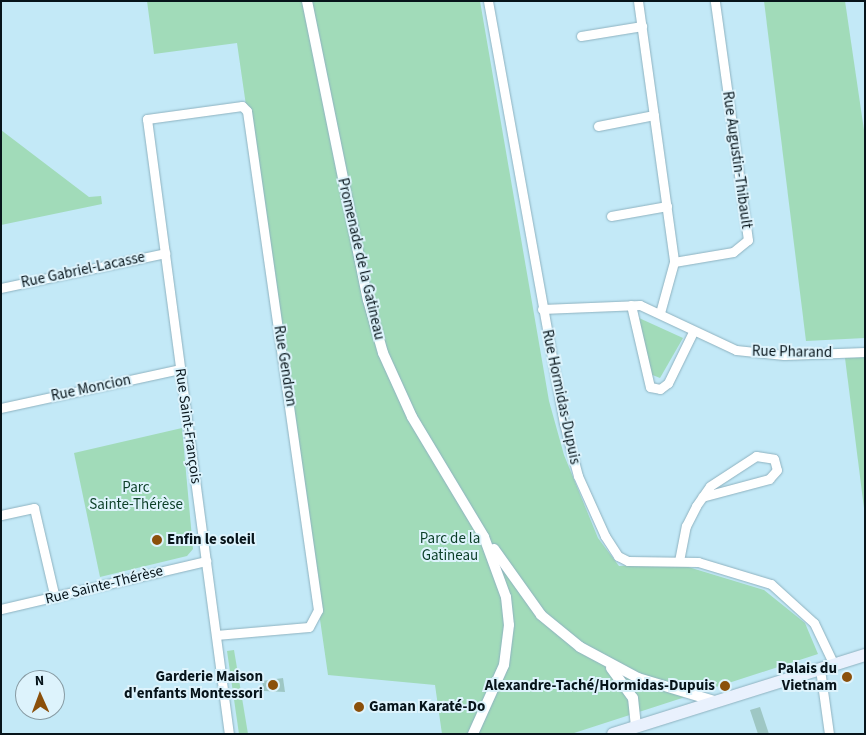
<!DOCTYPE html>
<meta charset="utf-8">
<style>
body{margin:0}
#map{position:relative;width:866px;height:735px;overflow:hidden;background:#c3e9f7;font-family:"Source Sans 3",sans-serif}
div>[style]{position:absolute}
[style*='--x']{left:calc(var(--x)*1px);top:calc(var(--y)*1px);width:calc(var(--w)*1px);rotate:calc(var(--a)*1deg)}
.green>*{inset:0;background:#a1dbb9}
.building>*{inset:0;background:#9ec7c4}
.roads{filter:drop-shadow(0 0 1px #8eb2c0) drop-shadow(0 0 1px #8eb2c0)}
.minor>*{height:9px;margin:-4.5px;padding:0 4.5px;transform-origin:4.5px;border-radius:4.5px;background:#fff}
.tertiary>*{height:10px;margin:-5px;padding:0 5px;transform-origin:5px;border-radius:5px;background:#fff}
.secondary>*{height:12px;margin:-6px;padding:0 6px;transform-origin:6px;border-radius:6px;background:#e9f1fd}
.dots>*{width:14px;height:14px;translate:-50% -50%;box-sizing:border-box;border:2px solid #ddf3fc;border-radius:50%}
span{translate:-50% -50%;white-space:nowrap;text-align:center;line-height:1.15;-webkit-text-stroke:4px #ddf3fc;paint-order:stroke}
.street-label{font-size:15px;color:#07141a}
.park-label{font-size:15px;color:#0c3f28}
.poi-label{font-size:15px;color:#07141a;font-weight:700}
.left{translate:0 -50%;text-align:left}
.right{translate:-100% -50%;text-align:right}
.frame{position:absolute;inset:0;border:2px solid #07141a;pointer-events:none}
.north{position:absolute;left:15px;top:670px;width:50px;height:50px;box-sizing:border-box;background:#ddf3fc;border:1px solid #879aa2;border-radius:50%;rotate:358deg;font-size:14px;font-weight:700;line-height:20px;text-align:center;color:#07141a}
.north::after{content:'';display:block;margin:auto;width:18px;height:22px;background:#8b500b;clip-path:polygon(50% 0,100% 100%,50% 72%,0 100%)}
</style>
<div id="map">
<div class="green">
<i style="clip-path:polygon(147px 1px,480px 1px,549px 401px,564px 455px,598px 538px,619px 566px,675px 563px,764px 590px,805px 623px,818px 654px,571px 734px,442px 734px,435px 685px,328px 675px,237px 43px,154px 54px)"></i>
<i style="clip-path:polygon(764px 1px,845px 1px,865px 137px,865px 338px,806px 341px)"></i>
<i style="clip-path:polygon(1px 130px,89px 197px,101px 196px,102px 204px,1px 225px)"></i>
<i style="clip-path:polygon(639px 318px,683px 338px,660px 378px,650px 374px)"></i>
<i style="clip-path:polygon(865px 357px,865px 516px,845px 358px)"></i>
<i style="clip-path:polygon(182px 428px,193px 549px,187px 556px,100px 577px,74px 453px)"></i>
<i style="clip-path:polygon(234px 650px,248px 734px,239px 734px,227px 651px)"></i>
</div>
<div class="building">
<i style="clip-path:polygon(283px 678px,285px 692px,264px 691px,262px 681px)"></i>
<i style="clip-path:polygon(760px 707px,769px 734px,758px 734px,750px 710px)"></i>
</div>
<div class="roads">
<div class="minor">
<i style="--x:488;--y:1;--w:429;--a:79.8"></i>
<i style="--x:564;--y:423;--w:55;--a:75.2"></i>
<i style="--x:578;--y:476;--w:66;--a:65.8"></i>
<i style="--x:605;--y:536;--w:24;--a:57"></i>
<i style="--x:618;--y:556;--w:11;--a:27"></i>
<i style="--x:628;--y:561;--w:70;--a:0.8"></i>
<i style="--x:698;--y:562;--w:76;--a:16.8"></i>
<i style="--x:771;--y:584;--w:58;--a:42.2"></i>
<i style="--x:814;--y:623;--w:47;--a:64.5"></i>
<i style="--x:638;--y:1;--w:263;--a:82.1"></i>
<i style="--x:674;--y:262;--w:53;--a:105.4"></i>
<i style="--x:581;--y:36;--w:62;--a:-9.3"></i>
<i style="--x:598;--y:126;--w:57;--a:-11.1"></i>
<i style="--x:611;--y:216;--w:57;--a:-10.1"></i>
<i style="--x:674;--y:262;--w:60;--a:-9.6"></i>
<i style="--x:733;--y:252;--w:19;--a:-39"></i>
<i style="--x:748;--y:240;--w:241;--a:-97.9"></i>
<i style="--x:1;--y:288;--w:168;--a:-12"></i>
<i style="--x:631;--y:305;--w:84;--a:77"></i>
<i style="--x:650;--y:387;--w:10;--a:11"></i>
<i style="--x:660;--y:389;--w:10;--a:-37"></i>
<i style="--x:668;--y:383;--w:57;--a:-63.9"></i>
<i style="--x:542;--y:309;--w:98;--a:-2.3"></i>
<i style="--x:640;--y:305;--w:106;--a:25.1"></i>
<i style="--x:736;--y:350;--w:48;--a:5.9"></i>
<i style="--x:784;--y:355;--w:81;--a:-2.1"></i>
<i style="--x:1;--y:408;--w:183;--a:-12.3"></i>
<i style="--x:1;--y:515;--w:34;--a:-12"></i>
<i style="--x:34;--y:508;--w:92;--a:76.9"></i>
<i style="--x:679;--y:561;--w:36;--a:-79"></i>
<i style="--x:686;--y:526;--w:22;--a:-63"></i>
<i style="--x:696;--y:506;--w:24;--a:-55"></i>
<i style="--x:710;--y:486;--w:55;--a:-33.1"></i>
<i style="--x:756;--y:456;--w:18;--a:9"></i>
<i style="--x:774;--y:459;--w:11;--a:75"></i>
<i style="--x:777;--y:470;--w:12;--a:132"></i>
<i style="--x:769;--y:479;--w:69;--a:165"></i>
<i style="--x:1;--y:609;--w:211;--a:-13.2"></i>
<i style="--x:216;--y:635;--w:93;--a:-4.9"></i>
<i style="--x:309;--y:627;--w:19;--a:-62"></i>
<i style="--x:318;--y:610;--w:504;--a:-98.1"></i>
<i style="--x:247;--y:111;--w:7;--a:-135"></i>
<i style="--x:242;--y:106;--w:96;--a:172.2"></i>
<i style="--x:147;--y:119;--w:620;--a:82.41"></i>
<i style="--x:820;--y:669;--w:66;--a:82.1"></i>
</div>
<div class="tertiary">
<i style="--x:307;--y:1;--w:305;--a:78.5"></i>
<i style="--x:368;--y:300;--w:55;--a:74.2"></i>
<i style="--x:383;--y:353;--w:70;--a:65.6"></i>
<i style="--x:412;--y:417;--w:140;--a:59"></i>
<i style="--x:484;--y:537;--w:64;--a:69.9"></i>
<i style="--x:506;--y:597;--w:28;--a:84"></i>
<i style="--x:509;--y:625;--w:40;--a:97.1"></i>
<i style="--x:504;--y:665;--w:76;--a:114.2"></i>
<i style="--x:494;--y:549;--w:81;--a:54.5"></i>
<i style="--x:541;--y:615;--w:50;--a:39.4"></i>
<i style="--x:580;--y:647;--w:66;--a:28.1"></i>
<i style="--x:638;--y:678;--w:79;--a:16.8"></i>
<i style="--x:611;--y:668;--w:37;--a:54"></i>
<i style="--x:633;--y:698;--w:29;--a:84"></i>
</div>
<div class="secondary">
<i style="--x:613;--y:734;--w:264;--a:-17.4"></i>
</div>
</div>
<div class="dots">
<i style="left:157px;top:540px;background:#8b500b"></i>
<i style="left:847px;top:677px;background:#8b500b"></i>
<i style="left:273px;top:685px;background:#8b500b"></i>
<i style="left:725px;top:686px;background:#8b500b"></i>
<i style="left:359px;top:707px;background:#8b500b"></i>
</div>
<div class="street-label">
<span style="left:737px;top:160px;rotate:82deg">Rue Augustin-Thibault</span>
<span style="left:361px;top:259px;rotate:77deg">Promenade de la Gatineau</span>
<span style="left:83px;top:270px;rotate:-12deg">Rue Gabriel-Lacasse</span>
<span style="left:792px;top:352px;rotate:1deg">Rue Pharand</span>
<span style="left:285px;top:366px;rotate:81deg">Rue Gendron</span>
<span style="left:91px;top:388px;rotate:-12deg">Rue Moncion</span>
<span style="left:561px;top:397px;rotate:78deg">Rue Hormidas-Dupuis</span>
<span style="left:188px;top:426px;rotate:82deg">Rue Saint-François</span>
<span style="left:104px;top:585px;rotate:-14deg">Rue Sainte-Thérèse</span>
</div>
<div class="park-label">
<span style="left:136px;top:496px">Parc<br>Sainte-Thérèse</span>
<span style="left:450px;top:547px">Parc de la<br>Gatineau</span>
</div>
<div class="poi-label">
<span class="left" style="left:167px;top:540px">Enfin le soleil</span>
<span class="right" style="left:837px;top:677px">Palais du<br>Vietnam</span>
<span class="right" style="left:263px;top:685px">Garderie Maison<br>d'enfants Montessori</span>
<span class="right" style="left:715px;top:686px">Alexandre-Taché/Hormidas-Dupuis</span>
<span class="left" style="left:369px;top:707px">Gaman Karaté-Do</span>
</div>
<div class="frame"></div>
<div class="north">N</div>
</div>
